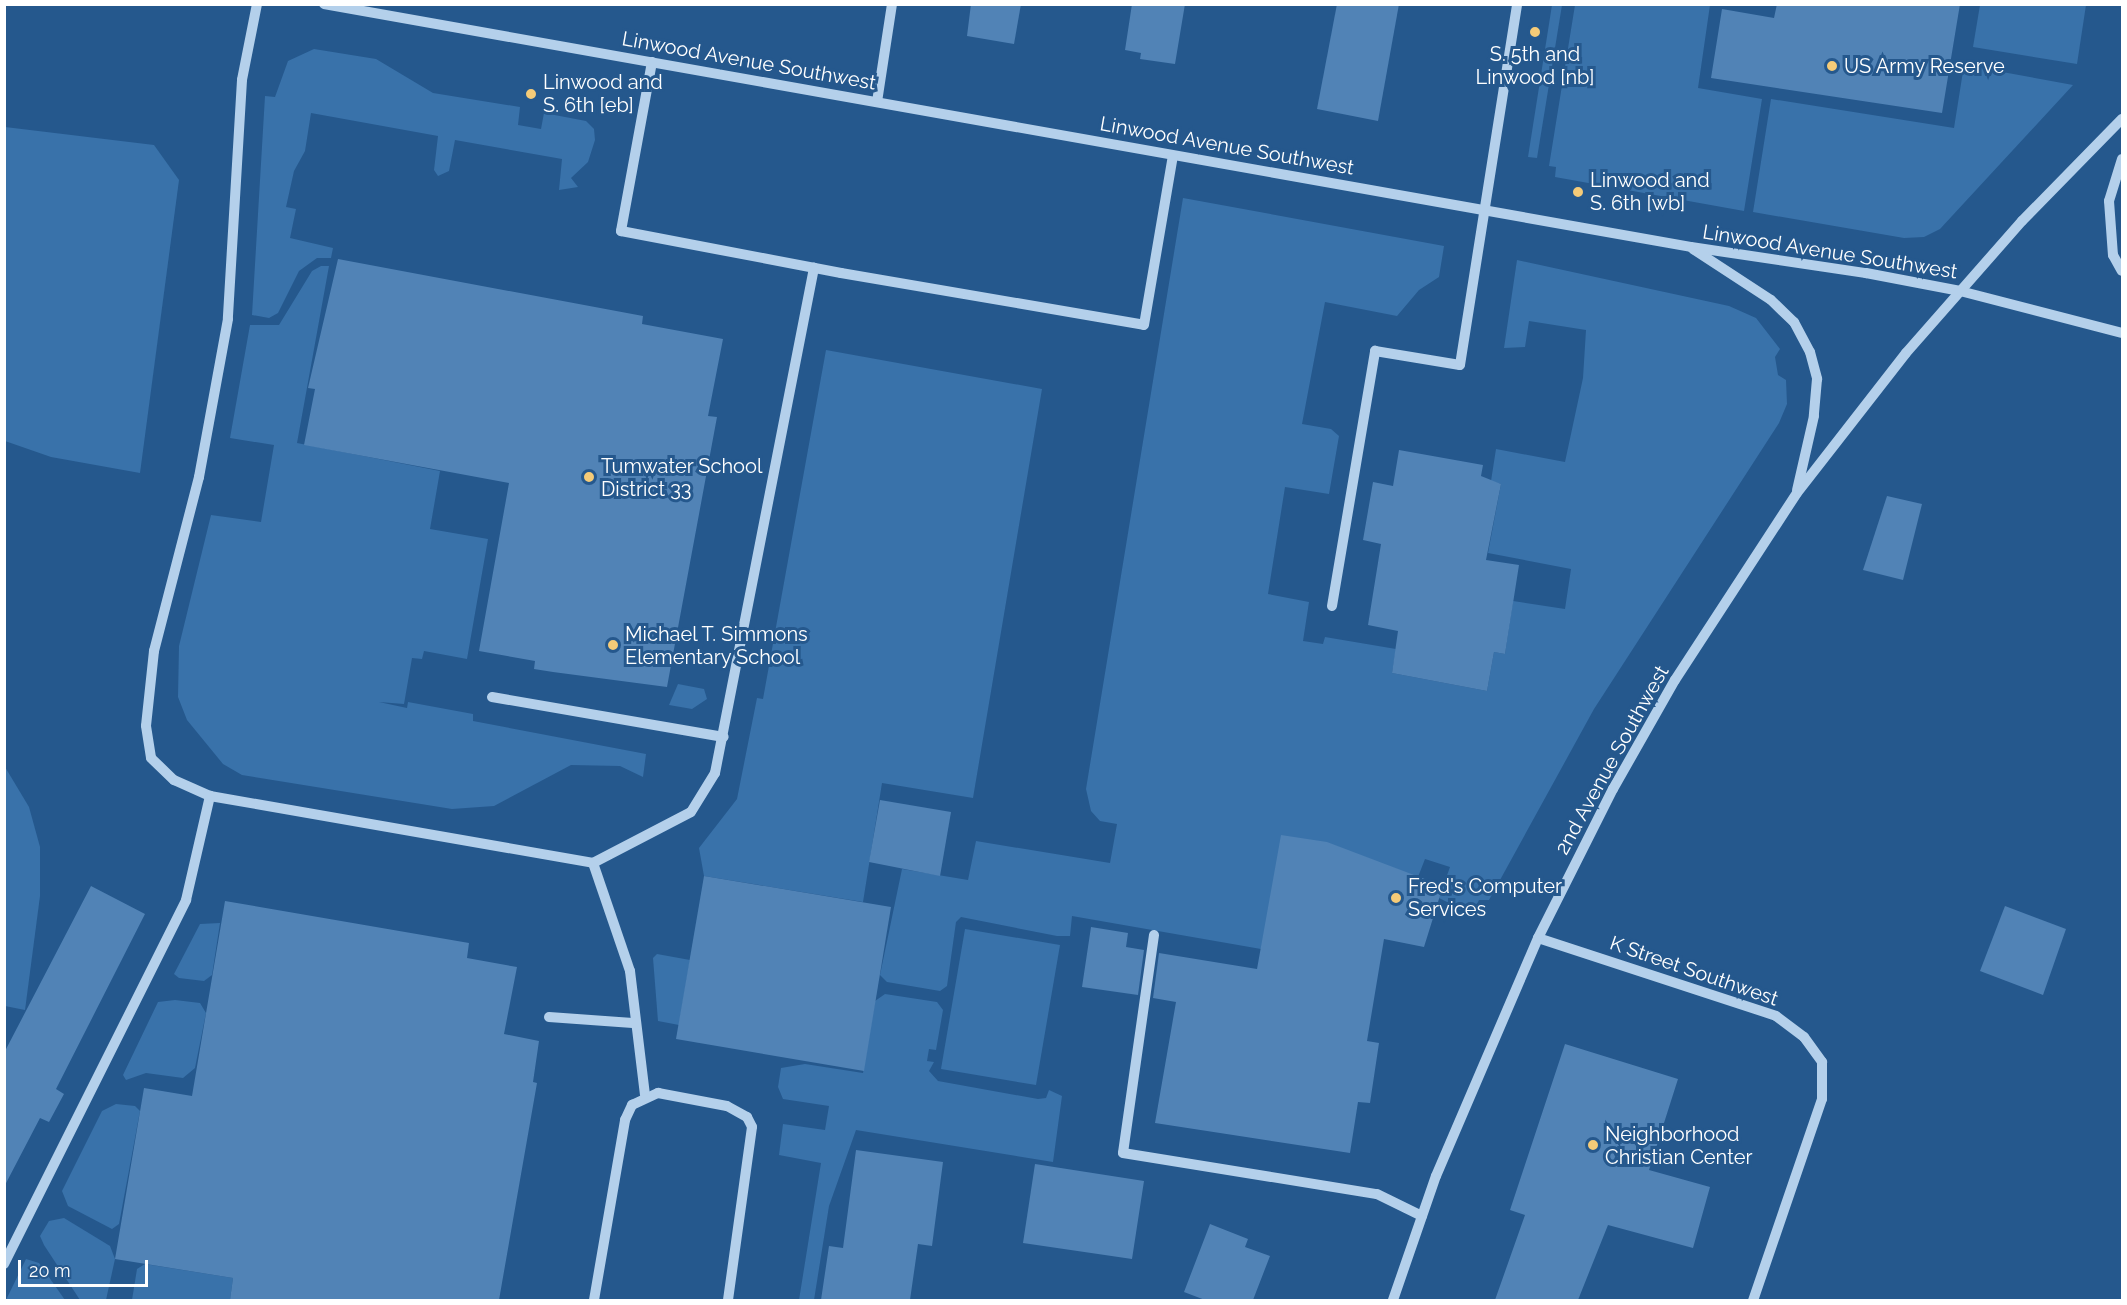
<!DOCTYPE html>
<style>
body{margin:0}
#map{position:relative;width:2127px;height:1305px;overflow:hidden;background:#25588d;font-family:Raleway,sans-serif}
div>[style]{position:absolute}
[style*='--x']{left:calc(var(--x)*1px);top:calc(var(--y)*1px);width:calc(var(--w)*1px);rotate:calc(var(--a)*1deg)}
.green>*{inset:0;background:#3972aa}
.building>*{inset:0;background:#5183b6}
.minor>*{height:10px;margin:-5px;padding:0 5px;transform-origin:5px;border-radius:5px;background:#b4d0eb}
.dots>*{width:16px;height:16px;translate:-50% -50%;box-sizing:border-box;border:3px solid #25588d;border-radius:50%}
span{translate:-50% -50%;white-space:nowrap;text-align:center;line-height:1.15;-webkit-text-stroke:6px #25588d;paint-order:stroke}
.poi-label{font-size:20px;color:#fff}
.left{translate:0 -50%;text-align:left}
.street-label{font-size:20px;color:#fff}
.frame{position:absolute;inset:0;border:6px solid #fff;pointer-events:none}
.scale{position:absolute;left:18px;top:1260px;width:130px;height:27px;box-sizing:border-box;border:3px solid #fff;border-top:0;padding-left:8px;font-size:18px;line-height:21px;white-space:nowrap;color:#fff;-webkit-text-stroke:4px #25588d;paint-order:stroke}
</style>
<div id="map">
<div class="green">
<i style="clip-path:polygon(1552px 5px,1562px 5px,1537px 158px,1528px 157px)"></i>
<i style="clip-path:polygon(1575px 5px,1710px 5px,1698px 88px,1762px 99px,1744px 211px,1555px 177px,1556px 167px,1549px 166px)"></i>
<i style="clip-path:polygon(1980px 5px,2086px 5px,2077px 64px,1973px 47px)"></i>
<i style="clip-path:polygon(314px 49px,376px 59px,433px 93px,520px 107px,518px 125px,541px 129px,544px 113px,586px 121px,594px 129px,595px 140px,588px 162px,571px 178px,578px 187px,559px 190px,562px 159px,455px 140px,449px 171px,438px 176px,434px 170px,438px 136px,311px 113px,305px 151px,294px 171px,286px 207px,296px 209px,290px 238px,333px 248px,331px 258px,317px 258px,299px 271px,278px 313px,269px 318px,252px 315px,265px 96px,275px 97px,288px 61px)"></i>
<i style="clip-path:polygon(1964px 65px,2073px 85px,1940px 229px,1924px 237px,1904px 238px,1753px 212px,1771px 99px,1954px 128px)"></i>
<i style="clip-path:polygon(5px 127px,154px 145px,179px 180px,140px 473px,51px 457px,5px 441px)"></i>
<i style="clip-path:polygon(1183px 198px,1444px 246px,1439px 277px,1419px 290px,1397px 316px,1325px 302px,1302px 424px,1331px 429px,1339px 436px,1329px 494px,1285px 487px,1268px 594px,1309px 602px,1303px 641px,1323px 644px,1325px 637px,1396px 649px,1392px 673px,1487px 691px,1494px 652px,1505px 654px,1513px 601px,1565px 609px,1571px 569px,1488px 553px,1501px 484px,1491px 481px,1496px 449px,1565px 462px,1583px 378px,1586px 330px,1529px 321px,1525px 347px,1504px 348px,1517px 260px,1729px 306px,1756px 318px,1780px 349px,1775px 357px,1778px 375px,1786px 380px,1787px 404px,1779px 423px,1594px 709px,1489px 900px,1479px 900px,1474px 910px,1443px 910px,1447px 902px,1439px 898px,1450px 867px,1425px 859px,1418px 877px,1261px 949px,1072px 916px,1070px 936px,1057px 936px,961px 917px,956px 922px,947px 986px,940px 991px,887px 982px,880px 975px,902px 869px,968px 880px,976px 841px,1110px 863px,1117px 824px,1100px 821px,1091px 811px,1086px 789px)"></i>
<i style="clip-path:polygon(321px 266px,329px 266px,297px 443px,440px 471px,430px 529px,488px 539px,467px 659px,424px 651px,422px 659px,412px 658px,404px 704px,379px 702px,407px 708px,408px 702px,473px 714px,473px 721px,646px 754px,643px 777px,620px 766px,571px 765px,494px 806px,452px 809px,242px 775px,223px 764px,187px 720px,178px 697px,179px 646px,211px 515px,261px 522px,274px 445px,230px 438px,250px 325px,279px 325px,312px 271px)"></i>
<i style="clip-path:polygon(826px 350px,1042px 389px,973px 798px,882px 783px,863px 902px,704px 876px,699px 848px,737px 799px,757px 698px,763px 699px)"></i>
<i style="clip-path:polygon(678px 684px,704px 689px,707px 699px,692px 709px,669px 705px)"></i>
<i style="clip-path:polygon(5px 767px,29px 807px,40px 847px,40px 896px,25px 1010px,5px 1006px)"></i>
<i style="clip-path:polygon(220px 923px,212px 975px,204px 981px,179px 978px,174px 974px,200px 924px)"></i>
<i style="clip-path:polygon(965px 929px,1060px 945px,1036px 1085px,941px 1069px)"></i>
<i style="clip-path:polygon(657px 954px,690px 960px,679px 1025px,658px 1021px,653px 958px)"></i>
<i style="clip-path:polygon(885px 994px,937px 1002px,943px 1010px,936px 1050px,929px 1049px,927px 1061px,934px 1062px,929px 1071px,938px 1081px,1038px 1099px,1046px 1098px,1049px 1090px,1062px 1096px,1053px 1162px,856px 1130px,829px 1206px,814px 1300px,799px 1300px,821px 1163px,779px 1155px,783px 1124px,825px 1130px,829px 1106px,783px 1099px,778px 1087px,781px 1068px,805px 1064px,863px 1073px,875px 1001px)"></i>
<i style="clip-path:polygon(175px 1000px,200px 1003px,206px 1013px,195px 1068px,183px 1078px,146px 1073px,126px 1080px,123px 1075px,158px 1002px)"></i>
<i style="clip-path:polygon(116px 1104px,135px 1106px,140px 1111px,119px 1224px,112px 1229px,68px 1206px,62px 1191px,102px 1111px)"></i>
<i style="clip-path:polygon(64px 1218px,110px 1246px,115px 1259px,106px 1300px,80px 1300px,44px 1245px,40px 1236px,49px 1221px)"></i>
<i style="clip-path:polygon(26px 1259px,39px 1263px,65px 1300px,6px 1300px)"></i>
<i style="clip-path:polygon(145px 1264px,233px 1278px,230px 1300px,132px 1300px,137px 1269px)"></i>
</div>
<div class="building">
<i style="clip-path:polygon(971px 4px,1021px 4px,1014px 44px,967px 36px)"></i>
<i style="clip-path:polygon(1132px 4px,1185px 4px,1175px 64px,1140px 59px,1141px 53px,1125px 50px)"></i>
<i style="clip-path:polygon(1337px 4px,1399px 4px,1378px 121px,1317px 109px)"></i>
<i style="clip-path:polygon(1777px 4px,1960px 4px,1942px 113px,1711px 78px,1722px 9px,1774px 18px)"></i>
<i style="clip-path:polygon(338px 259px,643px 316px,642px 324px,723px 339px,708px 416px,717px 417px,667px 687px,553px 672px,534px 669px,535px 661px,479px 651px,509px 483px,304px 445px,315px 389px,308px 388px)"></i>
<i style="clip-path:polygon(1399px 450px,1483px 465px,1481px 476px,1501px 484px,1486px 560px,1519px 565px,1505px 654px,1494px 652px,1487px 691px,1392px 673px,1398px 631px,1368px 625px,1381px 544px,1363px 540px,1373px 482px,1393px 486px)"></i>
<i style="clip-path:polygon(1887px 496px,1922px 504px,1903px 580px,1863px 570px)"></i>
<i style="clip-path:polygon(880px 800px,951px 812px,940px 876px,869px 862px)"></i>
<i style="clip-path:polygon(1281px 835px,1327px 842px,1443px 886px,1424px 947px,1384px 939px,1367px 1041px,1379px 1043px,1370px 1103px,1358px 1102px,1350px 1153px,1155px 1123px,1176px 1002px,1153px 998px,1159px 953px,1257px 969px)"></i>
<i style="clip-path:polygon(704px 876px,891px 907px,864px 1071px,676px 1039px)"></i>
<i style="clip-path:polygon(91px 886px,145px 914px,56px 1089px,64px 1094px,49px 1122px,40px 1118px,4px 1187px,4px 1053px)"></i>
<i style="clip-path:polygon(225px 901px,469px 943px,467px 958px,517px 967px,504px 1034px,539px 1041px,533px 1082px,537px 1083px,499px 1300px,230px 1300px,233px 1278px,115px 1259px,144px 1088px,192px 1096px)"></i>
<i style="clip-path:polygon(2005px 906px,2066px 929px,2043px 995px,1980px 971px)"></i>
<i style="clip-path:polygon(1091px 927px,1128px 933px,1126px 947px,1144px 950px,1138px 995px,1082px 987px)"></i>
<i style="clip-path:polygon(1565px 1044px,1678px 1079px,1649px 1170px,1710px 1187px,1693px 1248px,1608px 1225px,1578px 1300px,1495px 1300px,1525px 1215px,1510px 1210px)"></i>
<i style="clip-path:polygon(856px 1150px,943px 1162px,932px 1246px,918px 1244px,910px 1300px,821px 1300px,829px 1246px,843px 1248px)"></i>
<i style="clip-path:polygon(1035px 1164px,1144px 1181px,1132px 1259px,1023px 1243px)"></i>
<i style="clip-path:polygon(1210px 1224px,1248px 1239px,1245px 1247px,1270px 1256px,1253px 1300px,1205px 1300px,1184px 1292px)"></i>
</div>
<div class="minor">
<i style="--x:257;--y:4;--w:77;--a:101.2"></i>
<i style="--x:242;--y:80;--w:239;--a:93.4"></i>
<i style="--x:228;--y:319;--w:161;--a:100.4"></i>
<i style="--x:199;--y:477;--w:180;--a:104.5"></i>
<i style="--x:154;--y:651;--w:75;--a:96.1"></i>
<i style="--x:146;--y:726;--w:32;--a:81"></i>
<i style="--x:151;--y:758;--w:32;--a:44"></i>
<i style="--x:174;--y:780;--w:39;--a:24"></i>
<i style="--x:210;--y:796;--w:389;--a:9.9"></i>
<i style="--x:324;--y:4;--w:1388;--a:10.08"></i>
<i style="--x:1691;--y:247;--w:177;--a:8.5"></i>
<i style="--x:1866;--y:273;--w:96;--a:10.8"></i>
<i style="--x:1960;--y:291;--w:167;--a:14.5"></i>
<i style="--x:652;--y:62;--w:172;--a:100.4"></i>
<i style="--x:621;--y:231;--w:224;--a:10.8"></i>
<i style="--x:841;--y:273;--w:307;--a:9.7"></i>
<i style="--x:1144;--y:325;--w:171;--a:-80.3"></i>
<i style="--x:877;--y:102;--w:99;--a:-81.3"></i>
<i style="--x:2122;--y:159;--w:44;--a:107.2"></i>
<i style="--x:2109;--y:201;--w:54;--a:85.8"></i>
<i style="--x:2113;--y:255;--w:18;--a:61"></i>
<i style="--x:1693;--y:249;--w:93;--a:33.2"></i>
<i style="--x:1771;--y:300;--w:32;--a:44"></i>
<i style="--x:1794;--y:322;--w:34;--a:62"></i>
<i style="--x:1810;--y:352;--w:28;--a:75"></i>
<i style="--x:1817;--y:379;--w:37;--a:95"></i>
<i style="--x:1814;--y:416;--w:76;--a:102.9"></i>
<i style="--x:1332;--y:606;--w:259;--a:-80.4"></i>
<i style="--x:1375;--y:351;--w:86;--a:9.4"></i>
<i style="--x:1460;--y:365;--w:365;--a:-81"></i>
<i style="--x:492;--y:697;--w:235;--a:9.8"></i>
<i style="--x:1154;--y:935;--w:220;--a:98.1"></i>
<i style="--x:1123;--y:1153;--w:257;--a:9.2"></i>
<i style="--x:1377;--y:1194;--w:50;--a:26.1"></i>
<i style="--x:1538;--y:938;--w:250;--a:18.1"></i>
<i style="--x:1776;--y:1016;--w:35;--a:37"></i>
<i style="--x:1804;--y:1037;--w:31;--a:54"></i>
<i style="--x:1822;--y:1062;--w:37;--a:90"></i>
<i style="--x:1822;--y:1099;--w:213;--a:108.9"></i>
<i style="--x:549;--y:1017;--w:84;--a:4.1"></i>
<i style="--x:645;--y:1095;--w:125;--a:-96.9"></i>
<i style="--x:630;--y:971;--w:114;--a:-108.9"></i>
<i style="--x:593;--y:863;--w:110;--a:-27.5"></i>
<i style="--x:691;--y:812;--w:46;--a:-58.4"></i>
<i style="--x:715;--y:773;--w:515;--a:-78.91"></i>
<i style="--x:4;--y:1264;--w:407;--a:-63.4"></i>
<i style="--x:186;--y:900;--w:107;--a:-77"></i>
<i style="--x:594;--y:1300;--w:183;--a:-80.2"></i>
<i style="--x:625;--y:1120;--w:17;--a:-65"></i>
<i style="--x:632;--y:1105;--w:29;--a:-25"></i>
<i style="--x:658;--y:1093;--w:70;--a:10.7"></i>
<i style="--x:727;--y:1106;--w:23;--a:29"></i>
<i style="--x:747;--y:1117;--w:11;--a:63"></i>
<i style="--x:752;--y:1127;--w:175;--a:97.9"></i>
<i style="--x:1393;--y:1300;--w:131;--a:-70.9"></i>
<i style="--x:1436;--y:1176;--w:259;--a:-66.8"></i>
<i style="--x:1538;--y:938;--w:167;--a:-63.3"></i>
<i style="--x:1613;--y:789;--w:125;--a:-60.4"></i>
<i style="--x:1675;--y:680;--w:223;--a:-56.9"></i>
<i style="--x:1797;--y:493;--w:177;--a:-52.1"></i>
<i style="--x:1906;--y:353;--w:176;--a:-48.7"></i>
<i style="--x:2022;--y:221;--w:143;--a:-45.6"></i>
</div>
<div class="dots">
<i style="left:1535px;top:32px;background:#f5cb78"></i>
<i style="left:1832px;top:66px;background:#f5cb78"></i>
<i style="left:531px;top:94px;background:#f5cb78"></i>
<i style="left:1578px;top:192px;background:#f5cb78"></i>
<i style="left:589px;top:477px;background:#f5cb78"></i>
<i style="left:613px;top:645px;background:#f5cb78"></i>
<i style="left:1396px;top:898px;background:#f5cb78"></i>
<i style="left:1593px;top:1145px;background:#f5cb78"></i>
</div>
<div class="poi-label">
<span style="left:1535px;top:66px">S. 5th and<br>Linwood [nb]</span>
<span class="left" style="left:1844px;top:66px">US Army Reserve</span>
<span class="left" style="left:543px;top:94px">Linwood and<br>S. 6th [eb]</span>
<span class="left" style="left:1590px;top:192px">Linwood and<br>S. 6th [wb]</span>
<span class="left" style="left:601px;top:478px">Tumwater School<br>District 33</span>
<span class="left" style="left:625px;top:646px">Michael T. Simmons<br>Elementary School</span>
<span class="left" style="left:1408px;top:898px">Fred's Computer<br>Services</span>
<span class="left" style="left:1605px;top:1146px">Neighborhood<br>Christian Center</span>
</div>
<div class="street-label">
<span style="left:749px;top:61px;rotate:10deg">Linwood Avenue Southwest</span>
<span style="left:1227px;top:146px;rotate:10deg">Linwood Avenue Southwest</span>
<span style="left:1830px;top:252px;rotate:9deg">Linwood Avenue Southwest</span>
<span style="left:1612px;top:760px;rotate:-61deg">2nd Avenue Southwest</span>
<span style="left:1694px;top:971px;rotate:19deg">K Street Southwest</span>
</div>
<div class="frame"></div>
<div class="scale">20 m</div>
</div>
